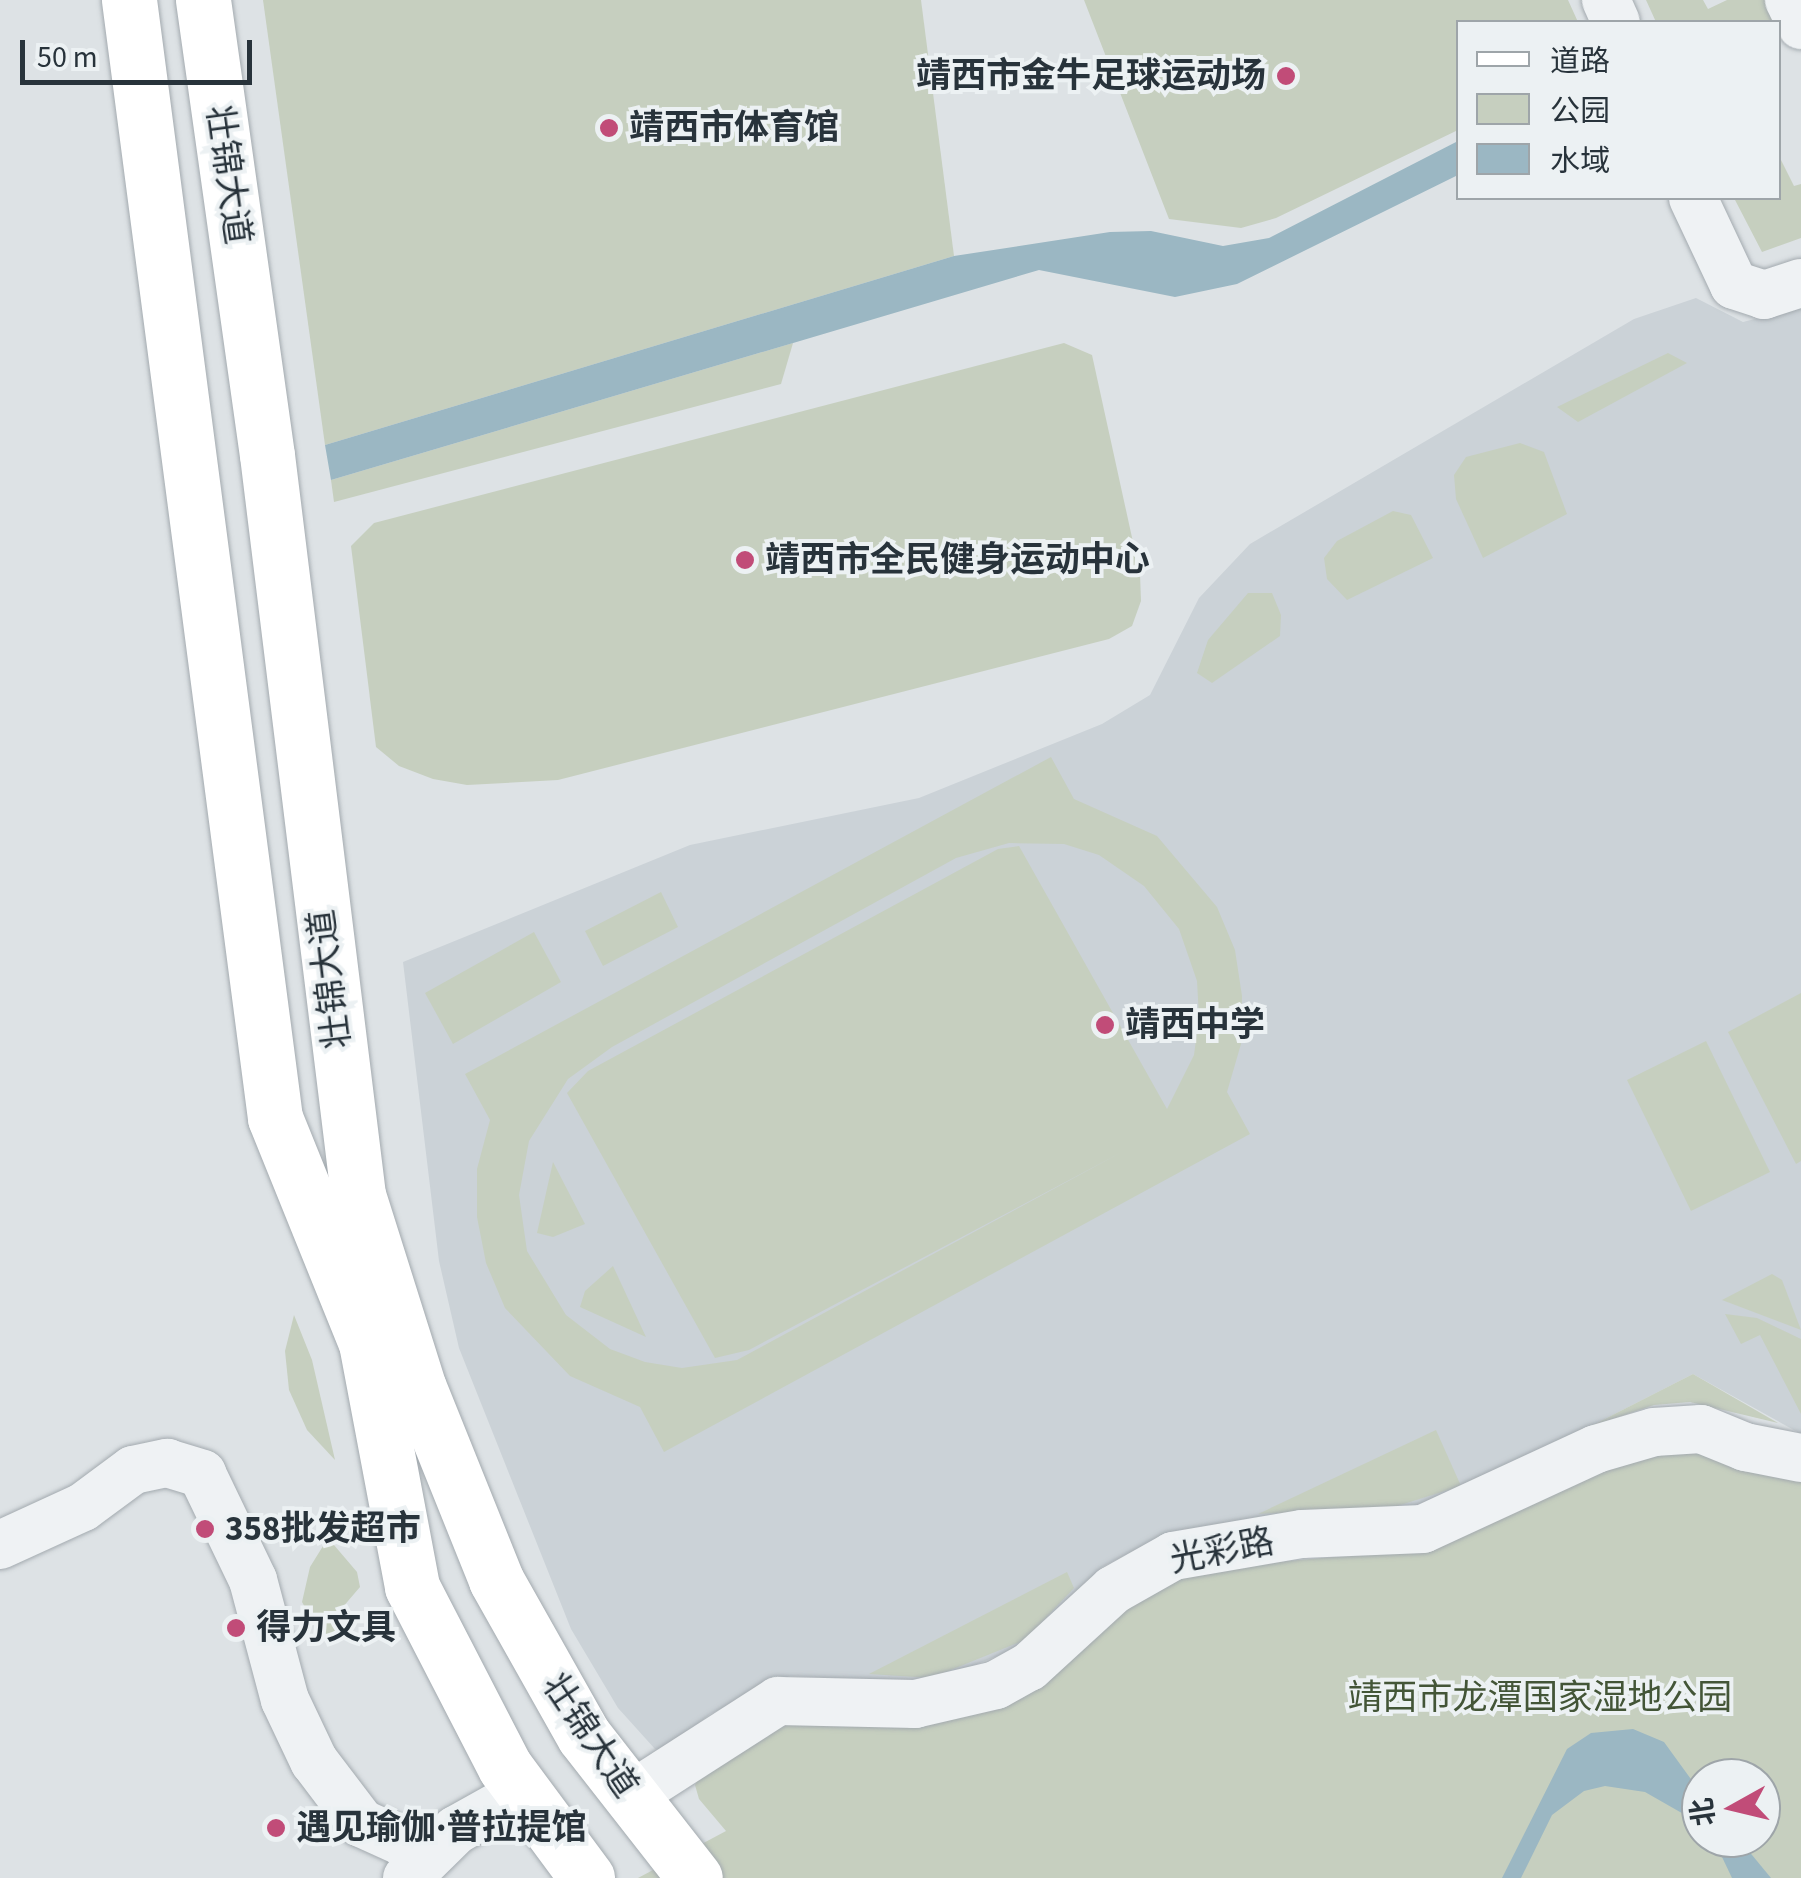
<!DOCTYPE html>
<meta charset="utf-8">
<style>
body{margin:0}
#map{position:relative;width:1801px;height:1878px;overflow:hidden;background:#dde2e5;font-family:"Source Sans 3","Noto Sans SC",sans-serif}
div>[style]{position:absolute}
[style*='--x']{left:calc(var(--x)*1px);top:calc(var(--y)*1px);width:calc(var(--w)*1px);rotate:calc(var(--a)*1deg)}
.built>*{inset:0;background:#cbd2d7}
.green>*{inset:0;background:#c6cfbf}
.water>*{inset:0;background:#9bb7c3}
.roads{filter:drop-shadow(0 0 2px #a3aaaf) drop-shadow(0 0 2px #a3aaaf)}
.minor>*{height:48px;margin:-24px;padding:0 24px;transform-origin:24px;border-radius:24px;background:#eff2f4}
.major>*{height:55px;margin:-27.5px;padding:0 27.5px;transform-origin:27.5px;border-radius:27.5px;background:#fff}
.dots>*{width:28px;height:28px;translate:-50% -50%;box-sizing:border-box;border:5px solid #ecf1f3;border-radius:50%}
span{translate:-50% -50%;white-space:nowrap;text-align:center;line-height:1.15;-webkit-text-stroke:8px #ecf1f3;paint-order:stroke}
.poi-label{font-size:35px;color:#28333b;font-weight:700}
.right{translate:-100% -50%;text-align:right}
.left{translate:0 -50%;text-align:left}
.street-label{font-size:35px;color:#28333b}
.park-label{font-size:35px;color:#435537}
.legend{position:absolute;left:1456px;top:20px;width:325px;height:180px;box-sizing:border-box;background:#ecf1f3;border:2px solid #9ea5a9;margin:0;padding:12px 18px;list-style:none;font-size:30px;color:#28333b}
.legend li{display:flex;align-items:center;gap:20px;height:50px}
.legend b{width:50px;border:2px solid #9ea5a9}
.north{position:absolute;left:1681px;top:1758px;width:100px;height:100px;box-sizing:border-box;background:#ecf1f3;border:2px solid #9ea5a9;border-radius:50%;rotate:262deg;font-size:28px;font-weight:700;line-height:40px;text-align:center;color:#28333b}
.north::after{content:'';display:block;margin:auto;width:35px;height:45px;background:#c14c78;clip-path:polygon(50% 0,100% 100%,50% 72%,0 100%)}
.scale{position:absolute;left:20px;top:40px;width:232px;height:45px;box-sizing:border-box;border:5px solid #28333b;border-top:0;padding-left:12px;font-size:30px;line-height:35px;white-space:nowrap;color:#28333b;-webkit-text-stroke:8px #ecf1f3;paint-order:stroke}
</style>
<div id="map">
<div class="built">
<i style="clip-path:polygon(1696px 298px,1743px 322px,1801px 307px,1801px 1434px,1693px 1374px,1460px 1493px,1412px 1508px,1158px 1538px,1102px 1567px,1029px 1643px,933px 1682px,790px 1676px,710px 1714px,665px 1751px,655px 1749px,618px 1708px,571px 1629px,459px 1348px,439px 1261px,403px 962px,690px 845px,919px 798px,1102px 724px,1150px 695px,1199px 598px,1250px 544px,1634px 319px)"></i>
</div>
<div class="green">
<i style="clip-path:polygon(263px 0,921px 0,954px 256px,325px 445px)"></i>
<i style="clip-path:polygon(1084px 0,1568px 0,1578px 22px,1458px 22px,1458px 130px,1276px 218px,1241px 228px,1169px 219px)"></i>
<i style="clip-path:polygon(1646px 0,1703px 0,1708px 9px,1727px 0,1770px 0,1786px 37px,1779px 41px,1778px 22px,1656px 22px)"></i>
<i style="clip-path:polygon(1779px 156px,1794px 186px,1801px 184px,1801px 238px,1762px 252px,1734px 198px,1778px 198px)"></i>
<i style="clip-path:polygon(793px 343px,781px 384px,334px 502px,331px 480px)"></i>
<i style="clip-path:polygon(1064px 343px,1092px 355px,1140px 574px,1141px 601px,1132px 626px,1109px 639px,558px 780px,467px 785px,433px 779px,399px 766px,376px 747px,351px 546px,374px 523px)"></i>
<i style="clip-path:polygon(1668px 353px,1687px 363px,1578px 422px,1557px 407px)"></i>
<i style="clip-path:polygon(1520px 443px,1544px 452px,1567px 514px,1483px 558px,1456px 499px,1454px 475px,1466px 457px)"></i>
<i style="clip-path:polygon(1393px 511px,1411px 515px,1433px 558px,1347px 600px,1327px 579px,1324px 558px,1337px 541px)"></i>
<i style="clip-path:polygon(1248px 593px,1272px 593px,1281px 615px,1280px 636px,1212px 683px,1197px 673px,1208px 640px)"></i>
<i style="clip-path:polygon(evenodd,1051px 757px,1074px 799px,1157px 836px,1217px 907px,1235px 950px,1242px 996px,1241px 1044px,1227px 1092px,1250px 1134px,664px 1452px,640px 1407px,570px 1376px,505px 1308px,486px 1263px,477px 1217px,477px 1169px,490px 1120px,465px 1074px,1051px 757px,1009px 843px,1064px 844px,1099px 855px,1144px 886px,1179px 929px,1197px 981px,1199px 1017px,1194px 1055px,1167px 1109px,1019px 846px,998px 849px,588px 1071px,567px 1093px,715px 1358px,749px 1350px,1122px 1152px,737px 1360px,682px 1368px,645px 1362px,610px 1349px,566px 1315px,527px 1251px,519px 1195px,529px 1141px,568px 1079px,612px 1047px,956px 858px,1009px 843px)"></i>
<i style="clip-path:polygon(661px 892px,678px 927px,603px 966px,585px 931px)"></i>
<i style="clip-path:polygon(534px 932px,561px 982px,453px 1044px,425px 993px)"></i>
<i style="clip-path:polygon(1801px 993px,1801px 1161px,1796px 1164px,1728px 1032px)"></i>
<i style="clip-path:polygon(1706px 1041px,1770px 1172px,1691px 1211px,1627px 1080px)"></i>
<i style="clip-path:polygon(553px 1162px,585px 1224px,553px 1237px,537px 1233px)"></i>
<i style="clip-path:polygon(613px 1266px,646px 1337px,580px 1307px,585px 1291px)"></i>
<i style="clip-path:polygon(1772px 1274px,1782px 1280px,1801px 1330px,1722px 1300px)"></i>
<i style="clip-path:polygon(1725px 1314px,1757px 1318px,1801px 1339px,1801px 1414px,1760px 1335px,1741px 1344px)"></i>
<i style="clip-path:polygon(294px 1315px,312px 1360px,335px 1460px,307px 1430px,289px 1390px,285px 1351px)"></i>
<i style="clip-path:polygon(1693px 1374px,1778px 1423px,1690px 1402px,1654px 1405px,1589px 1427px)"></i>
<i style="clip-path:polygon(1436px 1430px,1461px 1486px,1394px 1507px,1258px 1514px)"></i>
<i style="clip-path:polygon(evenodd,1671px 1445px,1801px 1475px,1801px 1878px,638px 1878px,726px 1831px,699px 1799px,695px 1785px,702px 1772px,787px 1721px,870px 1725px,1115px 1613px,1163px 1582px,1208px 1568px,1415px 1550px,1616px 1460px,1671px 1445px,1701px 1778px,1761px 1778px,1761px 1838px,1701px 1838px,1701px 1778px)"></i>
<i style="clip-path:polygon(328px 1538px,357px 1572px,360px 1587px,342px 1608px,337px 1643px,315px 1625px,302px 1602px,310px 1567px)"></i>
<i style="clip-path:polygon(1067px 1572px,1074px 1588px,1025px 1640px,931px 1678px,869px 1674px)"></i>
</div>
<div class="water">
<i style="clip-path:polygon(1458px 141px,1458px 175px,1237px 284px,1175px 297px,1039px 270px,331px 480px,325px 445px,954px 256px,1110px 232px,1151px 231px,1223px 246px,1269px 238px)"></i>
<i style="clip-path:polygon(1633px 1729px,1664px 1742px,1701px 1793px,1701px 1824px,1645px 1792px,1605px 1786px,1584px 1791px,1552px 1815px,1521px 1878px,1502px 1878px,1567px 1749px,1591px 1733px)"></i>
<i style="clip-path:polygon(1713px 1838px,1738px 1838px,1771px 1878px,1732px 1878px)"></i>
</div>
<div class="roads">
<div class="minor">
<i style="--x:1606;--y:0;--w:24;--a:66"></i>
<i style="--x:1789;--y:0;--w:28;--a:64"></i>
<i style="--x:1693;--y:198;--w:96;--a:64.8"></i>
<i style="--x:1734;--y:285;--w:32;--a:18"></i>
<i style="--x:1764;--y:295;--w:39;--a:-18"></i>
<i style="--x:0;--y:1545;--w:91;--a:-24.6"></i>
<i style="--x:83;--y:1507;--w:62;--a:-36.5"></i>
<i style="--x:133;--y:1470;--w:35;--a:-12"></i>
<i style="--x:167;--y:1463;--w:37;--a:17"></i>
<i style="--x:202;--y:1474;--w:118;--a:64.3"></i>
<i style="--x:253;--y:1580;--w:124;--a:75.1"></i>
<i style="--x:285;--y:1700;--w:68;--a:64.6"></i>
<i style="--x:314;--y:1761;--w:78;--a:52.8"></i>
<i style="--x:361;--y:1823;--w:46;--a:24.3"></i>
<i style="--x:403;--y:1842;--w:25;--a:47"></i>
<i style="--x:630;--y:1796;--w:176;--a:-32.7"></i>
<i style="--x:778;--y:1701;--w:137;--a:1.3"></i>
<i style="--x:915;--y:1704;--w:83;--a:-13.2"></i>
<i style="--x:996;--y:1685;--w:38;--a:-29"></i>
<i style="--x:1029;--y:1667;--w:114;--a:-42.5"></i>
<i style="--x:1113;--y:1590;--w:69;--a:-29.5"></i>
<i style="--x:1173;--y:1556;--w:131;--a:-9.7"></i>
<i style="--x:1302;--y:1534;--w:121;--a:-2.4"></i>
<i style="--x:1423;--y:1529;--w:191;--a:-24.8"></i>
<i style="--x:1596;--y:1449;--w:60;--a:-16.3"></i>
<i style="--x:1654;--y:1432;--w:47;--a:-3.7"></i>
<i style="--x:1701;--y:1429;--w:48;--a:22.2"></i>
<i style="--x:1745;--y:1447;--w:57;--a:11.1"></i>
<i style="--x:407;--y:1878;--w:69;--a:-44.4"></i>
<i style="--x:456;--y:1830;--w:76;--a:-29.3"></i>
</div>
<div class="major">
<i style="--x:129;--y:0;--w:1127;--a:82.56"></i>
<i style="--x:275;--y:1118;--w:243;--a:68"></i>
<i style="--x:366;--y:1343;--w:248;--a:79.3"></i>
<i style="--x:412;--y:1587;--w:203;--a:62.7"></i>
<i style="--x:505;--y:1767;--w:138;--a:53.5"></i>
<i style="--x:203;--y:0;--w:459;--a:82"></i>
<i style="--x:267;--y:455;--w:746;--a:82.99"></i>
<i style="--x:358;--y:1195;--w:202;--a:72.5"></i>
<i style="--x:419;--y:1388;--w:207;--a:68.1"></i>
<i style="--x:496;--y:1580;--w:179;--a:60.6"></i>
<i style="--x:584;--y:1736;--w:180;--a:52"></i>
</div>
</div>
<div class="dots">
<i style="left:1286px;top:76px;background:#c14c78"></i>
<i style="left:609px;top:128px;background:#c14c78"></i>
<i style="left:745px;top:560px;background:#c14c78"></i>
<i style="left:1105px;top:1025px;background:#c14c78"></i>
<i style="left:205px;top:1529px;background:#c14c78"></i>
<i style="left:236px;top:1628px;background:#c14c78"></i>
<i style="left:276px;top:1828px;background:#c14c78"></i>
</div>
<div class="poi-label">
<span class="right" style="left:1266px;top:76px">靖西市金牛足球运动场</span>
<span class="left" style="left:629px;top:128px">靖西市体育馆</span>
<span class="left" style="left:765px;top:560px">靖西市全民健身运动中心</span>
<span class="left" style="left:1125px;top:1025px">靖西中学</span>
<span class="left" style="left:225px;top:1529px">358批发超市</span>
<span class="left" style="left:256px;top:1628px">得力文具</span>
<span class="left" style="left:296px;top:1828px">遇见瑜伽·普拉提馆</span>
</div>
<div class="street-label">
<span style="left:228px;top:175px;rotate:82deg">壮锦大道</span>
<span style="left:330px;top:979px;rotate:-97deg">壮锦大道</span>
<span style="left:1222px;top:1551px;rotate:-11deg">光彩路</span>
<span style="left:590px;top:1736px;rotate:56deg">壮锦大道</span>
</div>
<div class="park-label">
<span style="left:1540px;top:1698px">靖西市龙潭国家湿地公园</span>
</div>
<ul class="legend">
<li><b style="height:12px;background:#fff"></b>道路</li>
<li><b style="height:28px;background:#c6cfbf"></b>公园</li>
<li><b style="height:28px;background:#9bb7c3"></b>水域</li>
</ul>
<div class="north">北</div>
<div class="scale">50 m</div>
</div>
